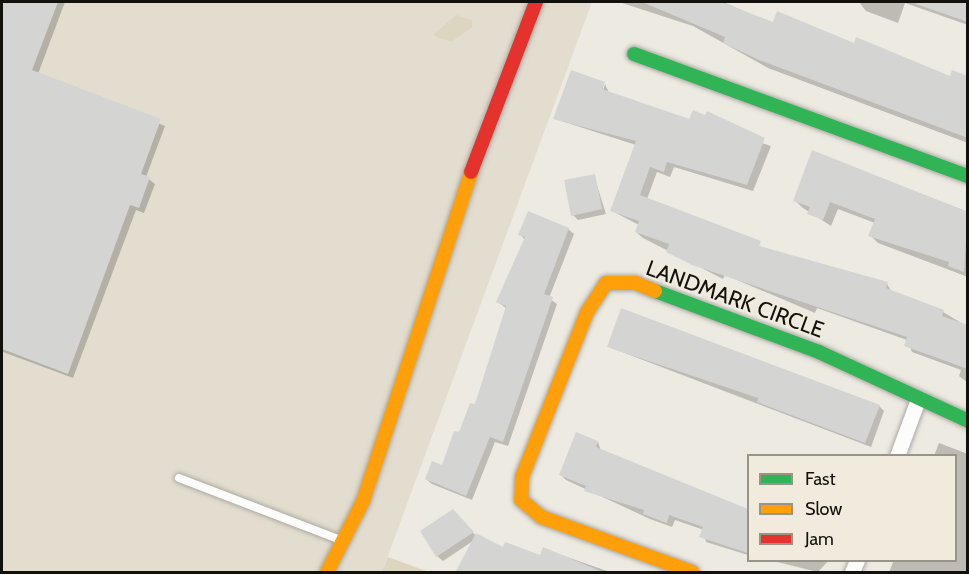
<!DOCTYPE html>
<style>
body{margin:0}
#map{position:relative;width:969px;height:574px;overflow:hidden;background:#edeae2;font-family:Cabin,sans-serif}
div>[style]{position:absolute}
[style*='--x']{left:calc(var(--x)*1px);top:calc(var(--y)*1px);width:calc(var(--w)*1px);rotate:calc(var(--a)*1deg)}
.built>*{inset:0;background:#e3ddcf}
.green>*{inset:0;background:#dcd5c0}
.shadow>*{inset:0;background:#0003}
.building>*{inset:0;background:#d4d4d3}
.roads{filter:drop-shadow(0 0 2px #aba9a3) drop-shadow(0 0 2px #aba9a3)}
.lane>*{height:8px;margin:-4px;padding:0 4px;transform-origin:4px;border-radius:4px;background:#fcfcfb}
.street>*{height:15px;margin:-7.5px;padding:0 7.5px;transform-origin:7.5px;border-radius:7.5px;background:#fcfcfb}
.fast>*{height:14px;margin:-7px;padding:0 7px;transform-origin:7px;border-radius:7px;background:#30b455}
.slow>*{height:14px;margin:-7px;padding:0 7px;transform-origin:7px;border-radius:7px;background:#ff9f0a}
.jam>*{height:14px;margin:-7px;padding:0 7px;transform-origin:7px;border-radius:7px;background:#e5322d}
span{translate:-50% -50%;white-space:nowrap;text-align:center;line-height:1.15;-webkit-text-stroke:4.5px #f1ebde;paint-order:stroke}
.street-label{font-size:22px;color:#12110c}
.frame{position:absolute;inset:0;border:3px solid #12110c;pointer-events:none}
.legend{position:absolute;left:747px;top:454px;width:210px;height:108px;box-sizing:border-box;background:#f1ebde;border:2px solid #98948a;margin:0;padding:8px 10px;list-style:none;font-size:18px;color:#12110c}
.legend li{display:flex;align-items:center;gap:12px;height:30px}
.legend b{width:30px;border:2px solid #98948a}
</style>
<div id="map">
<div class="built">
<i style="clip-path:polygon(2px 2px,592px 2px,382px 572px,2px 572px)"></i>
</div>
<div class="green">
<i style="clip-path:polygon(456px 15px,472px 20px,472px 27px,451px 42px,433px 35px)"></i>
<i style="clip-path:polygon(388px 557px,429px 572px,382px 572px)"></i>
</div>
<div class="shadow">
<i style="clip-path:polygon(2px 2px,65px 2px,38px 74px,165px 126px,146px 177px,155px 184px,144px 213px,136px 210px,73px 378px,3px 352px,2px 357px)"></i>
<i style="clip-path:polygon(619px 2px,723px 2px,774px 24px,951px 78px,968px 77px,968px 143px,768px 68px,693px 26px)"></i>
<i style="clip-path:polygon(859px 2px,968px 2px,968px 25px,905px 3px,898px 23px,866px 11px)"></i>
<i style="clip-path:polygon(604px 83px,601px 97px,605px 84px,609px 93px,771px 146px,753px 191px,674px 167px,670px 177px,657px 172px,647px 199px,767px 249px,887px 284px,892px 292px,943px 312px,968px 327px,968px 383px,959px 376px,961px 370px,912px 352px,907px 340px,817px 308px,815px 313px,725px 275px,723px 279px,643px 238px,636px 232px,639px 225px,612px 211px,636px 145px,555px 119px)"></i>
<i style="clip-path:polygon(813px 152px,968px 212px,968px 277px,878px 243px,870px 235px,875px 223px,838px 209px,831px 226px,803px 208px,795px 201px)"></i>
<i style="clip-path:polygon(594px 176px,606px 214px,578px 220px,573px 215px)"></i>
<i style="clip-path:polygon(568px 229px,574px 234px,549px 298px,557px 304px,508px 446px,495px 442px,472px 500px,432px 484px,426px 479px,443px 467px,476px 406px,506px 308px,498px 302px,525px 240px,520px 234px)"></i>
<i style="clip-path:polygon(609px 347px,879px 406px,884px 411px,871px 447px)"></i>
<i style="clip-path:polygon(598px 442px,601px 451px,748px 510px,748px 555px,706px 542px,704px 530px,675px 520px,672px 527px,650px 519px,566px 480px,561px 475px)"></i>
<i style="clip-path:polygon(939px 443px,968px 454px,968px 572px,889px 572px,894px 560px,956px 560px,956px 456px,934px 456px)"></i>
<i style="clip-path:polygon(453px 511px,476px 536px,504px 549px,541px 557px,544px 549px,610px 572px,461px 572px,473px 541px,443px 561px,437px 556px)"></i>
<i style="clip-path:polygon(769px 560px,829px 560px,818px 572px)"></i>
</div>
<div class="building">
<i style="clip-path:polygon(2px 2px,58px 2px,32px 70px,161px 119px,141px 174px,150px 177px,139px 208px,130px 205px,68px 374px,2px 349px)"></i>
<i style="clip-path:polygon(642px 2px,721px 2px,773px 22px,777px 11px,854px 43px,856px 37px,950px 76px,952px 70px,968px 76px,968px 138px,759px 60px,723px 43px,725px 37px)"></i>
<i style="clip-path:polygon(917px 2px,968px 2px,968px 22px,916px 4px)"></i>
<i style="clip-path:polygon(571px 70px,605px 82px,602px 89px,689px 119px,693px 110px,705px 115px,707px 111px,765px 138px,747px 185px,667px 162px,664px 172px,650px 167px,640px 195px,761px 241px,759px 246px,888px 282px,886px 288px,944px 310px,942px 316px,968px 325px,968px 369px,904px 346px,907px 337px,692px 265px,666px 252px,669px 244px,635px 232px,639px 221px,610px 211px,636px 141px,553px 119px)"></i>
<i style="clip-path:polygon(812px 150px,968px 212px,964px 272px,948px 266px,949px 262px,868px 236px,875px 219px,830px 202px,823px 220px,807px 214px,810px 207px,793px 201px)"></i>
<i style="clip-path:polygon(595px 174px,602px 209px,571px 216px,564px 180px)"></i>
<i style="clip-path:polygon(528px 211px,569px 228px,544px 294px,553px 297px,503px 442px,490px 437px,466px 496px,425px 479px,432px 461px,442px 465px,454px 431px,459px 432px,470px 403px,475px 404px,506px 306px,496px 302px,525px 237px,518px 235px)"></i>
<i style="clip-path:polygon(621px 308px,880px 405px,865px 443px,757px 402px,758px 398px,607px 347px)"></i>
<i style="clip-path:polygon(576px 432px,598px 441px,596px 447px,748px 509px,748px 553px,699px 537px,703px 527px,669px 515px,667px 523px,643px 514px,644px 510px,584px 491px,586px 486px,559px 475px)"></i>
<i style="clip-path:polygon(453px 509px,474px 532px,436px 557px,420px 531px)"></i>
<i style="clip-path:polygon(476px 533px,503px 547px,505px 542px,540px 555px,543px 547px,605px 573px,455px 573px)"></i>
</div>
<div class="roads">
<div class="lane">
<i style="--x:179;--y:478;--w:176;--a:21"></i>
</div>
<div class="street">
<i style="--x:897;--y:456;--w:58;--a:-69.7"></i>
<i style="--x:852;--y:572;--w:13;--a:-67"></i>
</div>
<div class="fast">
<i style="--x:634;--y:54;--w:356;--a:20.1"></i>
<i style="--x:655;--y:291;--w:175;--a:20.4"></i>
<i style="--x:819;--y:352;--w:164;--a:24.8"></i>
</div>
<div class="slow">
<i style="--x:655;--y:291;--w:22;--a:-158"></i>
<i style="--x:635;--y:283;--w:29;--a:180"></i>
<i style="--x:606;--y:283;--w:35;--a:123"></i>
<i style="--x:587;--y:312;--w:177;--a:111.5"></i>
<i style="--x:522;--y:477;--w:23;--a:92"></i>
<i style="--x:521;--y:500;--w:26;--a:40"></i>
<i style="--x:541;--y:517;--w:161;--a:20"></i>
<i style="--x:327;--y:572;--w:80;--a:-63.1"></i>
<i style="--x:363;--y:501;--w:346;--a:-71.8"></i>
</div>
<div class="jam">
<i style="--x:471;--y:172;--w:182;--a:-69.1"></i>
</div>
</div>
<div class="street-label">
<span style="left:735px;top:299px;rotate:20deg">LANDMARK CIRCLE</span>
</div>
<div class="frame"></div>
<ul class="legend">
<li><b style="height:8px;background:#30b455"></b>Fast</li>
<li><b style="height:8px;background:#ff9f0a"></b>Slow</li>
<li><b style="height:8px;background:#e5322d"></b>Jam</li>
</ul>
</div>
